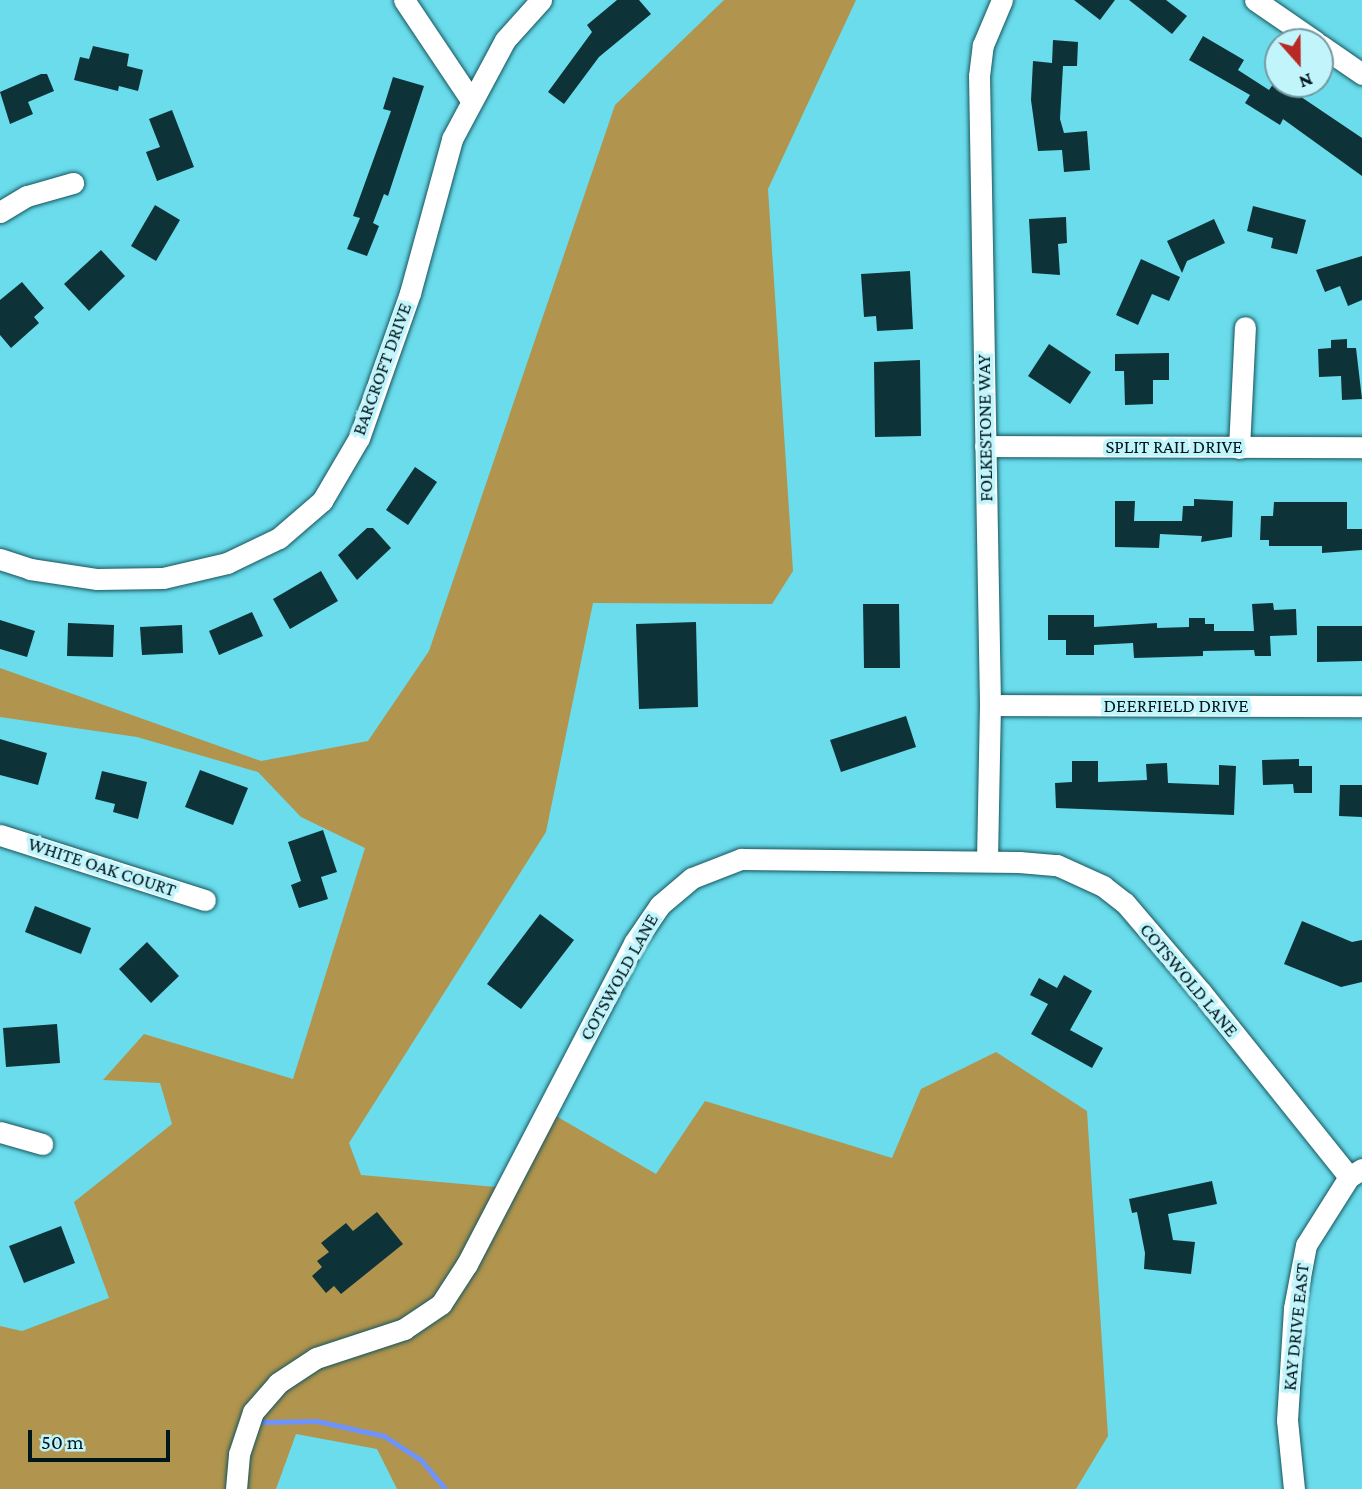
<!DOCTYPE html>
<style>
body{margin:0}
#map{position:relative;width:1362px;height:1489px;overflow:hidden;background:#6bdcec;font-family:"Crimson Pro",serif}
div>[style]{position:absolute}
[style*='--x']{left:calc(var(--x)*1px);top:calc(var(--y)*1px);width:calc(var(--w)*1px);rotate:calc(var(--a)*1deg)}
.green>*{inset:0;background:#b1944d}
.stream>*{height:5px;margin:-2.5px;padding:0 2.5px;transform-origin:2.5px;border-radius:2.5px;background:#6e93fb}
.building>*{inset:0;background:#0d3237}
.roads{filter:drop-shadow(0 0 2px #16555d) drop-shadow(0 0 2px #16555d)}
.minor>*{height:21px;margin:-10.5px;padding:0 10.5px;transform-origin:10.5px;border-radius:10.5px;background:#fff}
span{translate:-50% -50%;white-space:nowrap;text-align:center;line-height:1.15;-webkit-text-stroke:7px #c2f4fc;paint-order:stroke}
.street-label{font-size:19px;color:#00161a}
.north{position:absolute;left:1264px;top:28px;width:70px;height:70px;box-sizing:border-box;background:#c2f4fc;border:2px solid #749ba2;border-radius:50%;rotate:159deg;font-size:19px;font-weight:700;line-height:28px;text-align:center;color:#00161a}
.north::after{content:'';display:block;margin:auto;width:24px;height:32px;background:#b82925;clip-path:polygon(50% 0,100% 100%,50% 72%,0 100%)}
.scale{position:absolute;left:28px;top:1430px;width:142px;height:32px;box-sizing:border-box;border:4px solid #00161a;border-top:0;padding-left:9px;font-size:21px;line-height:24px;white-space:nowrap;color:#00161a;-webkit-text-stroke:5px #c2f4fc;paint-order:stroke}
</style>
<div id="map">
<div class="green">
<i style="clip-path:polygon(724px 0,856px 0,768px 189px,793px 571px,772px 604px,593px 603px,546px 832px,349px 1143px,361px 1175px,517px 1189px,556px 1116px,656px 1174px,705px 1101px,892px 1158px,921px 1089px,996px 1052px,1087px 1111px,1108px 1436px,1076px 1489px,397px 1489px,377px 1449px,296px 1434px,276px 1489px,0 1489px,0 1326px,22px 1331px,109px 1298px,74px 1202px,172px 1124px,160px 1083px,103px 1080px,144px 1034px,293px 1079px,365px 848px,301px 817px,258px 772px,137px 737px,0 717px,0 668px,261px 761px,368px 741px,429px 651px,615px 105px)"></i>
</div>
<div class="stream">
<i style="--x:263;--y:1422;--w:54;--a:-1.1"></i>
<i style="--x:317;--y:1421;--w:69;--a:12.6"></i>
<i style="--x:384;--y:1436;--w:44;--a:33"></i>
<i style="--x:421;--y:1460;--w:38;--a:50"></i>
</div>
<div class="building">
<i style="clip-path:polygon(617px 0,639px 0,651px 14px,599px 57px,564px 104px,548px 92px,592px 32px,587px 25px)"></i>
<i style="clip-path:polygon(1074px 0,1115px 0,1100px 20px)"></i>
<i style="clip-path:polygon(1129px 0,1166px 0,1187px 16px,1172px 34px)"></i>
<i style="clip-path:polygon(1203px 36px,1244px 60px,1238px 70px,1269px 90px,1276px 80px,1362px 138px,1362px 176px,1283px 119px,1280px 125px,1245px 103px,1250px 95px,1189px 60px)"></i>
<i style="clip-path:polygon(1053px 40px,1078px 42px,1077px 66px,1063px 66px,1060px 119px,1064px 133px,1087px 131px,1090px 170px,1064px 172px,1062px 150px,1038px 151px,1031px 100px,1033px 61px,1052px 63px)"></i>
<i style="clip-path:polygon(93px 46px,129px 54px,127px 66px,143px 70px,138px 91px,119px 86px,118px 91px,74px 80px,80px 57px,89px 59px)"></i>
<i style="clip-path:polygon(41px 74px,47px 74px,54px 91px,28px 102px,33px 114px,10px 124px,0 92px)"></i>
<i style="clip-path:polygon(393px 77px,424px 86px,388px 196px,384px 194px,373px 223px,379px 226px,367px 256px,347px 249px,360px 218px,353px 216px,391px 111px,383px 109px)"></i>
<i style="clip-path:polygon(172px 110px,194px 167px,157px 181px,146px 152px,160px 147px,149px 119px)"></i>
<i style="clip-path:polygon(155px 205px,180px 220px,156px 261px,131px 246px)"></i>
<i style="clip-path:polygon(1253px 206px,1306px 220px,1297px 254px,1271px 248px,1273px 238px,1247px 231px)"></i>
<i style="clip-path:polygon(1066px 217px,1067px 243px,1058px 244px,1060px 275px,1032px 273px,1029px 219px)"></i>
<i style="clip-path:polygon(1214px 219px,1225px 243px,1187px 261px,1182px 273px,1167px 241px)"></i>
<i style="clip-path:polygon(101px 250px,125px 276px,89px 311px,64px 284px)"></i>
<i style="clip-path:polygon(1362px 256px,1362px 300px,1348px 306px,1340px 286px,1325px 292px,1316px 270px)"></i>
<i style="clip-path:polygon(1141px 259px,1180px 277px,1169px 301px,1152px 294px,1138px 325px,1116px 315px)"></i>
<i style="clip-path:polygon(910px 271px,913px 329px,877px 331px,876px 316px,864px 317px,861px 274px)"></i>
<i style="clip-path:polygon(22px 282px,44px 308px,34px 317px,39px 323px,11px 348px,0 335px,0 300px)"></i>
<i style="clip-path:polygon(1347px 339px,1347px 348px,1356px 348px,1362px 399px,1342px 400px,1341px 376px,1319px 377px,1318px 349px,1331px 348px,1331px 340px)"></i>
<i style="clip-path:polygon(1049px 344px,1091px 372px,1070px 404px,1028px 376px)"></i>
<i style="clip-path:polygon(1169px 353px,1169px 380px,1153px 380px,1153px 404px,1125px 405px,1124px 371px,1115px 371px,1115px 354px)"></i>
<i style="clip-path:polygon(920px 360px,921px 436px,875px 437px,874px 362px)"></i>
<i style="clip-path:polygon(415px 467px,437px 482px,408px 525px,386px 510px)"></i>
<i style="clip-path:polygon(1194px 499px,1233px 501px,1232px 537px,1201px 542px,1202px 536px,1160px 534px,1159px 548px,1115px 547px,1115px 501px,1135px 501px,1134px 521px,1182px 521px,1183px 506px,1194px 506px)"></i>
<i style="clip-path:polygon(1274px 502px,1347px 502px,1347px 529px,1362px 529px,1362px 550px,1322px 553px,1322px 546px,1269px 546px,1269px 540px,1260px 540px,1261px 516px,1273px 516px)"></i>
<i style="clip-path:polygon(367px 528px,373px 528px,391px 548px,357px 580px,338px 555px)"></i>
<i style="clip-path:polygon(321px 571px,338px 601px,290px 629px,273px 599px)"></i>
<i style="clip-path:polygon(1273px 603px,1274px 610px,1296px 609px,1297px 635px,1270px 636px,1271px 656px,1255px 656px,1254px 650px,1203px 651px,1203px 656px,1134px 658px,1133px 643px,1094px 645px,1094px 655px,1066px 655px,1066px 640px,1048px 640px,1048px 615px,1094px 615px,1094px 627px,1157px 623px,1157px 628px,1189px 627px,1189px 618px,1205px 618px,1205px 624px,1214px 624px,1214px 631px,1254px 631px,1252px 604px)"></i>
<i style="clip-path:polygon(863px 604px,899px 604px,900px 668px,864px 668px)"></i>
<i style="clip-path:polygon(252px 612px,263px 636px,219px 655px,209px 631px)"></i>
<i style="clip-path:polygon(0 620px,35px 631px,27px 657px,0 649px)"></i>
<i style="clip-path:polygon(696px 622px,698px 707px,639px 709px,636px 624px)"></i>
<i style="clip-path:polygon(68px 623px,114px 625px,113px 657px,67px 656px)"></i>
<i style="clip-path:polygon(182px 625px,183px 653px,142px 655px,140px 627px)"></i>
<i style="clip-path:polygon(1317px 626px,1362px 626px,1362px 661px,1317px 662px)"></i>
<i style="clip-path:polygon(906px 716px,916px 747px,841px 772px,830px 740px)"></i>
<i style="clip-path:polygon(0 739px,47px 753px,38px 785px,0 775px)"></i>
<i style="clip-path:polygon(1299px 759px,1299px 766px,1312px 766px,1312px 793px,1294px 793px,1293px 784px,1263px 785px,1262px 760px)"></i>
<i style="clip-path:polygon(1072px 761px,1098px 761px,1098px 782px,1147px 780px,1146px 764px,1167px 763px,1168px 783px,1219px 785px,1219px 765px,1236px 766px,1234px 815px,1056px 808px,1055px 783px,1072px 782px)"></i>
<i style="clip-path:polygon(200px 770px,248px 788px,233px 825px,185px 807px)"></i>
<i style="clip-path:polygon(102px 771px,147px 782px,138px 819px,113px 812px,115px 804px,95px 799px)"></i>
<i style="clip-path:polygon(1340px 785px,1362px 785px,1362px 817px,1339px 816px)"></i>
<i style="clip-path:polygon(323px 830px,337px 872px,321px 877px,328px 899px,299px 908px,291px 885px,301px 881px,288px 842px)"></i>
<i style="clip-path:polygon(35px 906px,91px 928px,81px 954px,25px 932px)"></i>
<i style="clip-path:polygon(540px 914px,574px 940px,521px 1009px,487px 984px)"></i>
<i style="clip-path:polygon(1302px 921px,1352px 942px,1362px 940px,1362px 982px,1341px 987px,1284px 964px)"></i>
<i style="clip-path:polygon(147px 942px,179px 976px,151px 1003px,119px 969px)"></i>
<i style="clip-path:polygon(1064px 975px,1092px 991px,1070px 1030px,1103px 1048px,1092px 1068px,1031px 1034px,1048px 1004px,1030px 995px,1039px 978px,1057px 988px)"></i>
<i style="clip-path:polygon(57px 1024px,60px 1063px,6px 1067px,3px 1028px)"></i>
<i style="clip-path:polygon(1212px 1181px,1217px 1204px,1168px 1214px,1173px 1240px,1195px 1242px,1191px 1274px,1144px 1269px,1145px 1253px,1137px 1212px,1132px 1213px,1129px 1199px)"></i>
<i style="clip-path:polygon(377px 1212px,403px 1244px,341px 1294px,334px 1286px,326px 1293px,312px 1276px,322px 1267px,317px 1261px,329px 1252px,321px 1243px,346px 1223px,353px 1231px)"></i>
<i style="clip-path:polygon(61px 1226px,75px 1263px,24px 1283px,9px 1246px)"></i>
</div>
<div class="roads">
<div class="minor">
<i style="--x:404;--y:0;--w:120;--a:56.2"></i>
<i style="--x:1255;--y:0;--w:74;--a:34.5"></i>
<i style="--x:1320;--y:45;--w:51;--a:34.6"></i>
<i style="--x:0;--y:212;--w:31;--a:-31"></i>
<i style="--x:27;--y:196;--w:48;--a:-15.8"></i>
<i style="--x:985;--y:446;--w:377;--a:0.2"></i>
<i style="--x:1239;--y:448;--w:121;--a:-87.2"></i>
<i style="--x:0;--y:559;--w:32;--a:18"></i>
<i style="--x:30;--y:569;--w:68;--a:8.5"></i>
<i style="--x:97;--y:579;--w:66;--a:-0.9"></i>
<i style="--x:163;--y:578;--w:66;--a:-13.2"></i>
<i style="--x:227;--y:563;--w:58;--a:-25.7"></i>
<i style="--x:279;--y:538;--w:57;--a:-40.7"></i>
<i style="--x:322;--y:501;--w:73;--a:-59.6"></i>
<i style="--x:359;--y:438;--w:154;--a:-70.6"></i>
<i style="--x:410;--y:293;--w:160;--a:-74.7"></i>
<i style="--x:452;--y:139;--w:112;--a:-61.8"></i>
<i style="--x:505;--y:40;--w:54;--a:-48"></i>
<i style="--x:990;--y:705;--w:372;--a:0.2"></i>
<i style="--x:0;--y:835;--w:215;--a:17.6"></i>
<i style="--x:987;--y:860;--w:155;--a:-88.9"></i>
<i style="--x:990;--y:705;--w:629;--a:-91"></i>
<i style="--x:979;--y:76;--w:31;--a:-83"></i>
<i style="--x:983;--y:45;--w:49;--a:-67.1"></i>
<i style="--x:0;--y:1132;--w:44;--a:15.9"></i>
<i style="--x:236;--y:1489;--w:35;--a:-85"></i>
<i style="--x:239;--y:1454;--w:44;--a:-71.6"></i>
<i style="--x:253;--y:1412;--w:38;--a:-49"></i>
<i style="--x:278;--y:1383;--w:45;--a:-33.3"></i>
<i style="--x:316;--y:1358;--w:93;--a:-18.2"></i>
<i style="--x:404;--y:1329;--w:45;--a:-34"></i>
<i style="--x:441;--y:1304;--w:48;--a:-57"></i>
<i style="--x:467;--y:1264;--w:362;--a:-62.5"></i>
<i style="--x:634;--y:943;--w:46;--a:-55.6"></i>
<i style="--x:660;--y:905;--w:42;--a:-40.2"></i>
<i style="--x:692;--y:878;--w:53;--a:-21.2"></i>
<i style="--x:741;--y:859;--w:278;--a:0.6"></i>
<i style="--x:1019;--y:862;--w:38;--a:5"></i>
<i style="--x:1057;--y:865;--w:51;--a:24.5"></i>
<i style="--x:1103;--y:886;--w:28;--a:38"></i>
<i style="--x:1125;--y:903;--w:117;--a:49.5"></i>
<i style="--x:1201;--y:992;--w:237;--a:51.3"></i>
<i style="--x:1294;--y:1489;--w:69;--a:-95.8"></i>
<i style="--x:1287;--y:1420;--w:112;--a:-86.4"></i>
<i style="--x:1294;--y:1308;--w:64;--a:-79.2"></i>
<i style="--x:1306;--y:1245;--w:80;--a:-57.7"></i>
<i style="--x:1349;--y:1177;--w:15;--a:-32"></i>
</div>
</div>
<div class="street-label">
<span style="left:382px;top:369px;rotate:-70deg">BARCROFT DRIVE</span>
<span style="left:985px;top:428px;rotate:-91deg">FOLKESTONE WAY</span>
<span style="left:1174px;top:447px">SPLIT RAIL DRIVE</span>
<span style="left:1176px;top:706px">DEERFIELD DRIVE</span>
<span style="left:102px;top:867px;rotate:18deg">WHITE OAK COURT</span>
<span style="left:619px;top:977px;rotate:-61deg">COTSWOLD LANE</span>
<span style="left:1189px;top:980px;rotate:50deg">COTSWOLD LANE</span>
<span style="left:1296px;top:1327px;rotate:-84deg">KAY DRIVE EAST</span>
</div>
<div class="north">N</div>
<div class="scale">50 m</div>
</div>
